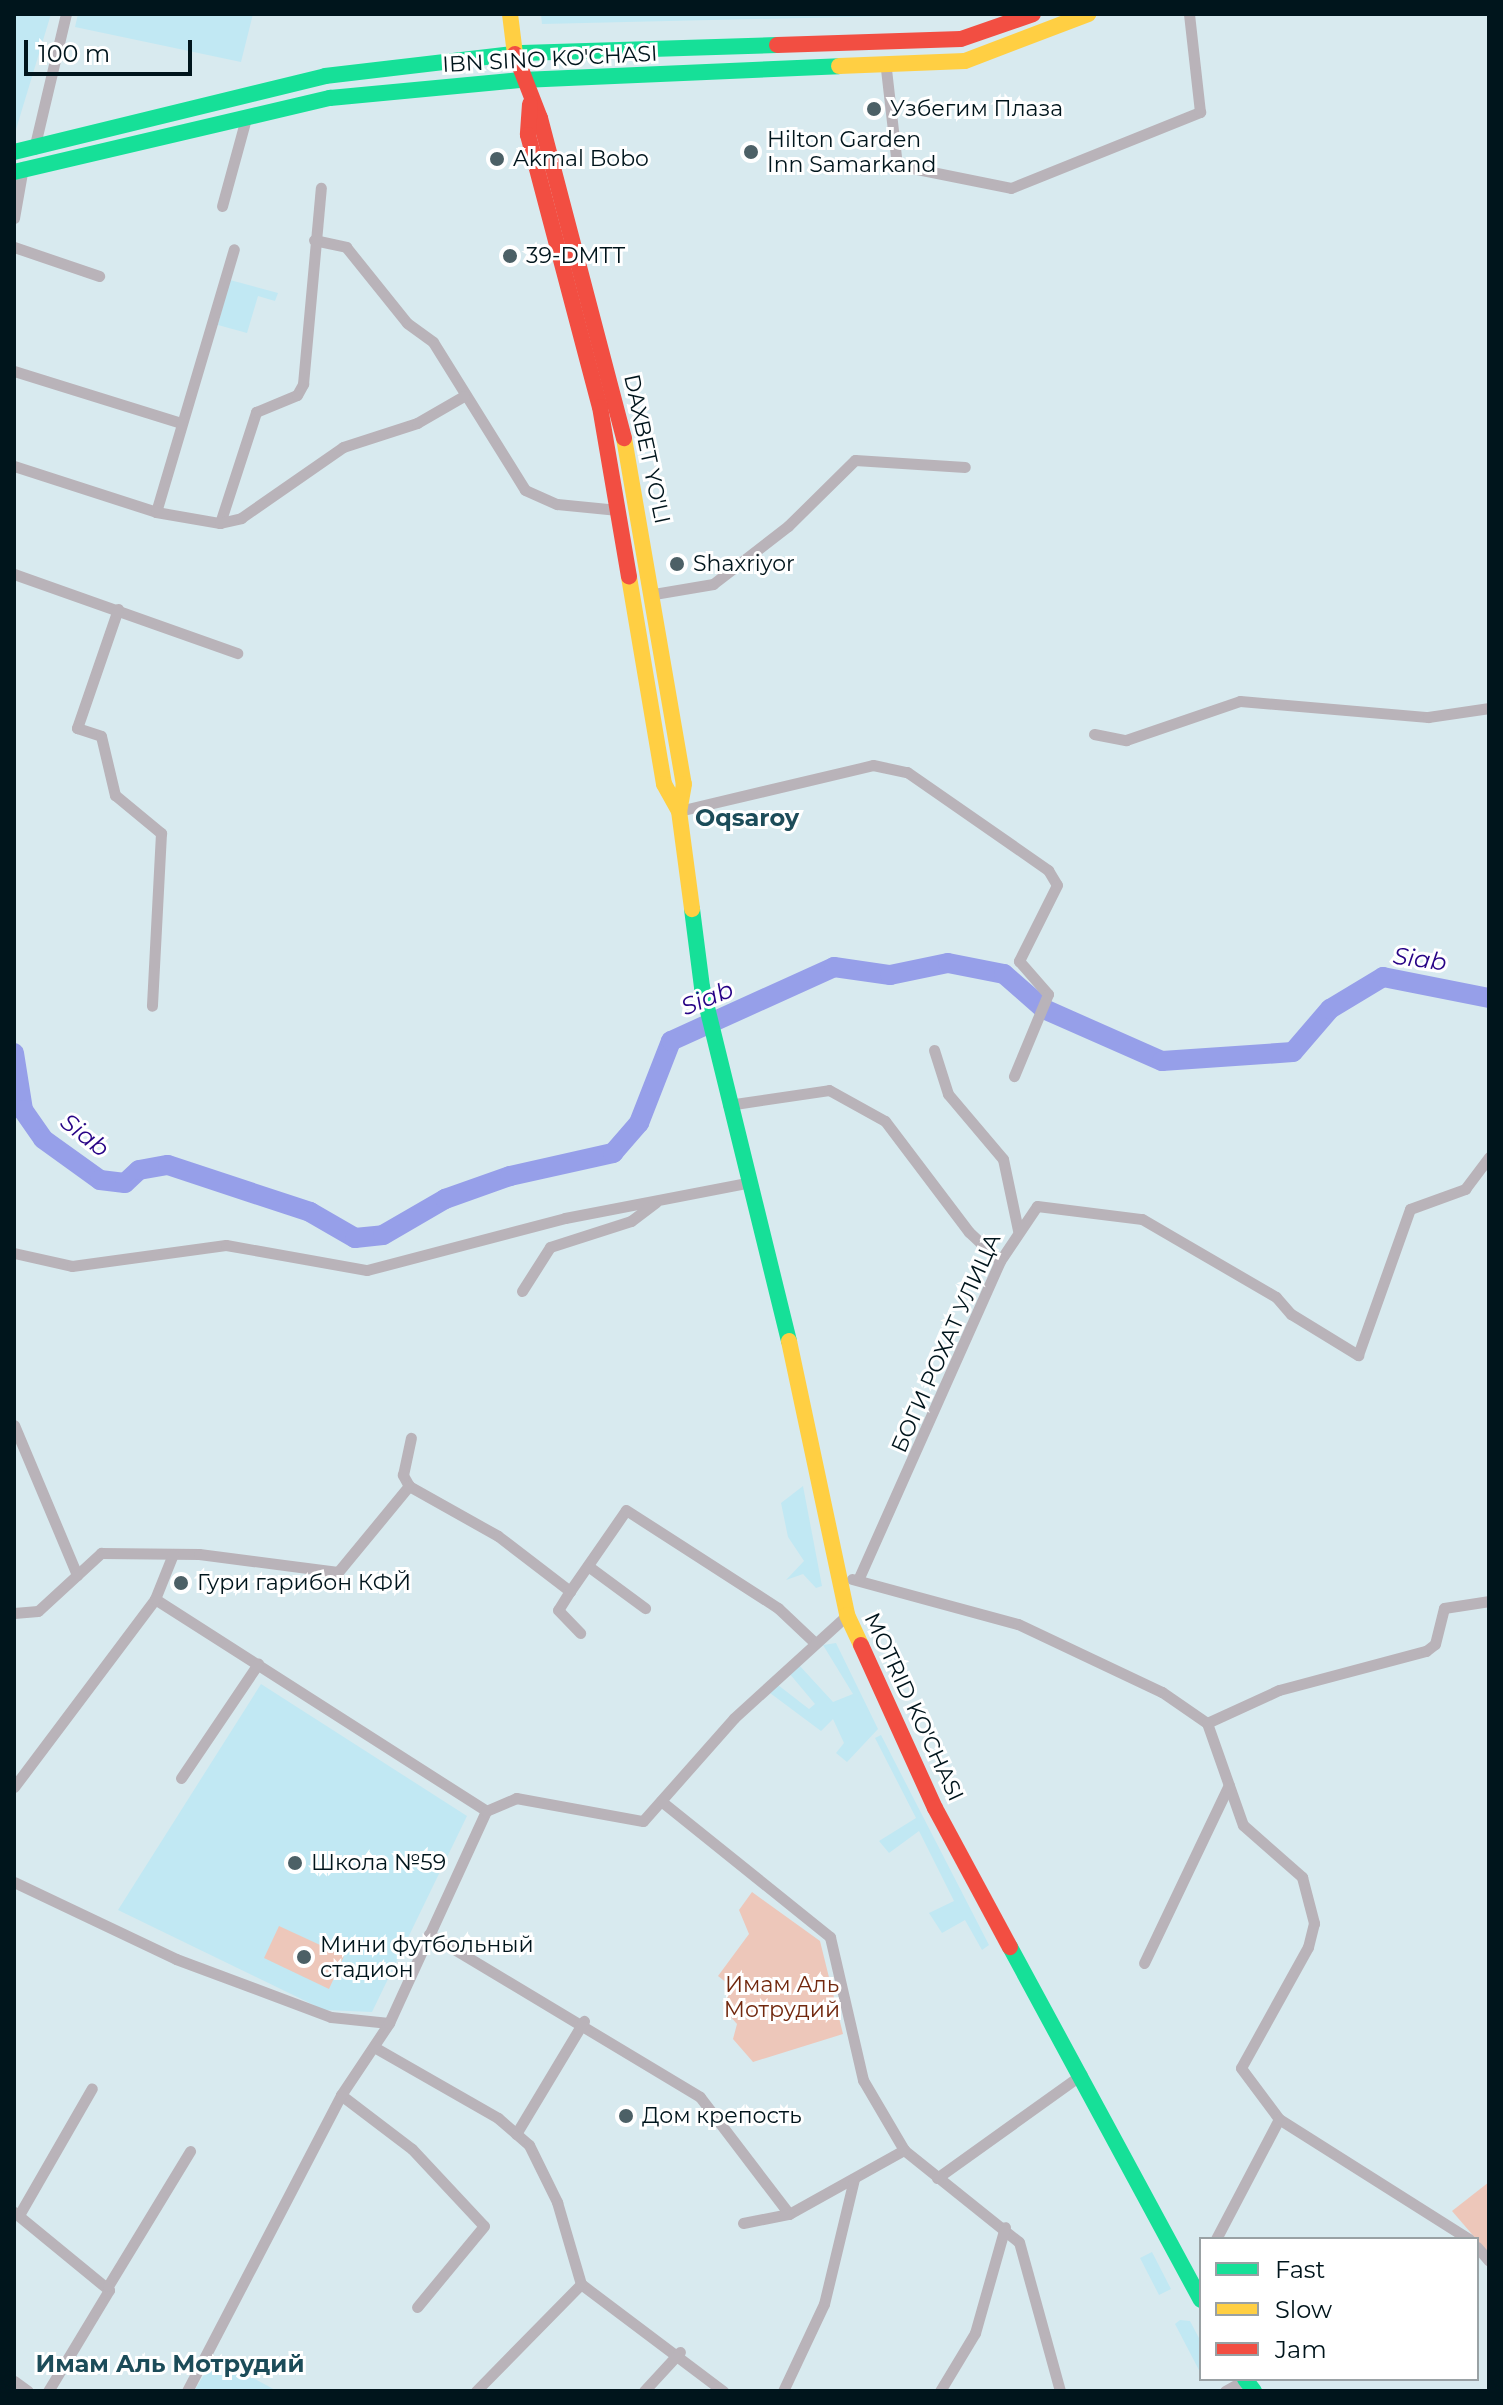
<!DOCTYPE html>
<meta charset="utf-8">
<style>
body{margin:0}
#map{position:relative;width:1503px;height:2405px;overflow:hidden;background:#d8eaef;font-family:Montserrat,sans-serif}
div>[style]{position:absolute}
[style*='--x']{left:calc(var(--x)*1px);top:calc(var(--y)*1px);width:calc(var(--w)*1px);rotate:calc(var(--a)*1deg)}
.built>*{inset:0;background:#c1e8f3}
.green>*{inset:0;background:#edc7ba}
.river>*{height:20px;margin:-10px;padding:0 10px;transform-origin:10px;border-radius:10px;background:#969fe9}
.street>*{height:11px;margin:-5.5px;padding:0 5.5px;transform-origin:5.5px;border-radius:5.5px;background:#b9b3b9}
.fast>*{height:16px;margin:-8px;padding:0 8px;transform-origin:8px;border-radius:8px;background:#16e098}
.slow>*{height:16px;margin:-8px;padding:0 8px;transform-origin:8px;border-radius:8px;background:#ffcf43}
.jam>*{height:16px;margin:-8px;padding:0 8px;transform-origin:8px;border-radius:8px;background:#f24e42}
.dots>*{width:22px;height:22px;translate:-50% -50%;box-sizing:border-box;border:4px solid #fff;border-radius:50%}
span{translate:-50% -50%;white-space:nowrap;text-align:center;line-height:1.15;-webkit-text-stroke:6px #fff;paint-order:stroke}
.street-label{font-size:22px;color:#00151c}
.poi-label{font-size:22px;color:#00151c}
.left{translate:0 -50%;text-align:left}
.park-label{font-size:22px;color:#71280e}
.neighbourhood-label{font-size:24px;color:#1c4c59;font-weight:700}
.water-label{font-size:24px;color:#270386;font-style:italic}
.frame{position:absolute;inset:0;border:16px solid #00151c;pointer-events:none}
.legend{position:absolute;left:1199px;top:2237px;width:280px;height:144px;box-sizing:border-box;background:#fff;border:2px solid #99a1a4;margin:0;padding:10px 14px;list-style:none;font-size:24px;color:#00151c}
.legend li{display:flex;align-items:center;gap:16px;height:40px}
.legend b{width:40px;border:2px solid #99a1a4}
.scale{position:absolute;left:24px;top:40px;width:168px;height:36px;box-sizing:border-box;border:4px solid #00151c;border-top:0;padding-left:10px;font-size:24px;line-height:28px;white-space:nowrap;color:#00151c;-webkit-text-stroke:6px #fff;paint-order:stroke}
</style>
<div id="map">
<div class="built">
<i style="clip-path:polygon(14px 14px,51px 14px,14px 136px)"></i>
<i style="clip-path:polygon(78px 14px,253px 14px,241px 62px,75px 27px)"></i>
<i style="clip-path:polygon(541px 14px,973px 14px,542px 24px)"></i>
<i style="clip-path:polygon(230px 280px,278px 293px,275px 301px,258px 296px,247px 333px,218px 325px)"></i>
<i style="clip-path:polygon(803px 1486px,822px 1586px,816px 1588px,803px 1574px,786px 1580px,804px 1561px,788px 1537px,781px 1503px)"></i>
<i style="clip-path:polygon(836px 1643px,878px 1729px,847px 1762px,836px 1753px,844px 1743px,833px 1719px,821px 1731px,770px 1693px,778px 1685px,809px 1709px,815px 1704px,789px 1673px,799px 1665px,833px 1702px,853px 1694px,823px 1645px)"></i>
<i style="clip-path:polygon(261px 1684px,467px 1816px,372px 2012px,324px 2010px,118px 1910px)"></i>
<i style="clip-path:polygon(881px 1735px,989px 1945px,982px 1950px,965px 1920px,942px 1933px,929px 1913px,954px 1901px,919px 1831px,889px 1853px,879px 1841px,916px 1818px,875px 1738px)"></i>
<i style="clip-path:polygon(1152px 2252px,1171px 2289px,1159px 2295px,1140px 2258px)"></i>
<i style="clip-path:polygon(1180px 2320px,1190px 2321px,1201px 2342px,1201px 2374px,1175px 2324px)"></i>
<i style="clip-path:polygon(215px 2357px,277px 2391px,194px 2391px)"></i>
</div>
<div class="green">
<i style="clip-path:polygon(752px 1892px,820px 1941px,843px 2034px,753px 2062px,733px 2039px,737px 2024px,723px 2008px,732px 1987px,718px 1976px,749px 1934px,739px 1910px)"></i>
<i style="clip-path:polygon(279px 1926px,344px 1956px,329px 1989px,264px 1958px)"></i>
<i style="clip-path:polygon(1489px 2182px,1489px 2254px,1452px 2211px)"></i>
</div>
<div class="river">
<i style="--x:14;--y:1053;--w:58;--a:81"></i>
<i style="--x:23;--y:1110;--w:35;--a:55"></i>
<i style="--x:43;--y:1139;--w:70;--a:35.7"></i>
<i style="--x:100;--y:1180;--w:25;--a:7"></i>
<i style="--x:125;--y:1183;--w:19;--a:-43"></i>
<i style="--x:139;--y:1170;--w:29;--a:-10"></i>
<i style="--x:168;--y:1165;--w:150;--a:18.3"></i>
<i style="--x:310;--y:1212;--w:52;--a:30"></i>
<i style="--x:355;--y:1238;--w:28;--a:-6"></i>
<i style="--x:383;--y:1235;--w:72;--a:-30.1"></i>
<i style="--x:445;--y:1199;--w:69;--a:-19.5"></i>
<i style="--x:510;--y:1176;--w:106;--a:-12.6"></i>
<i style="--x:613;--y:1153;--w:40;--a:-49"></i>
<i style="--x:639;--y:1123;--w:88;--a:-68.7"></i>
<i style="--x:671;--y:1041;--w:179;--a:-24.4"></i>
<i style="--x:834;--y:967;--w:57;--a:8.1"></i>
<i style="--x:890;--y:975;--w:59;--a:-11.7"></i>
<i style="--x:948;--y:963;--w:57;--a:11.1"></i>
<i style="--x:1004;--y:974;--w:53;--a:41.2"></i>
<i style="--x:1044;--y:1009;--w:129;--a:23.8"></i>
<i style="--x:1162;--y:1061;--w:131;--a:-3.9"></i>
<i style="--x:1293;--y:1052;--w:57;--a:-49.3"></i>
<i style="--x:1330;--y:1009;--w:62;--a:-31.1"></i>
<i style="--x:1383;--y:977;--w:108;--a:11.2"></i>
</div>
<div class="street">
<i style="--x:886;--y:69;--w:97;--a:83.5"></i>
<i style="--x:897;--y:165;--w:116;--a:11.4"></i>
<i style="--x:1011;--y:188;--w:204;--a:-21.9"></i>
<i style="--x:1200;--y:112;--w:99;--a:-96.4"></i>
<i style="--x:34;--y:149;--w:139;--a:-76.7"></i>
<i style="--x:222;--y:206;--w:91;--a:-74.7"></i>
<i style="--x:14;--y:218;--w:52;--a:-80"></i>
<i style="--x:314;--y:240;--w:33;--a:12"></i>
<i style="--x:346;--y:247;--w:97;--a:51.2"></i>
<i style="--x:407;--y:323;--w:32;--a:36"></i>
<i style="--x:433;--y:342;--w:174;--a:58.1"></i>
<i style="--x:525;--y:490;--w:35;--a:24"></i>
<i style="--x:557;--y:504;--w:61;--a:5.6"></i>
<i style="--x:14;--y:247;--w:90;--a:18.8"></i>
<i style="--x:14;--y:371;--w:175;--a:17.3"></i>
<i style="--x:14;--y:466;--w:149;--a:17.9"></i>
<i style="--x:156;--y:512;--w:274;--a:-73.5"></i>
<i style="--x:156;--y:512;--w:65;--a:9.8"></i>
<i style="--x:220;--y:523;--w:117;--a:-72"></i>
<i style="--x:256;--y:412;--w:44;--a:-22.5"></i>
<i style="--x:297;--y:395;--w:13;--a:-61"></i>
<i style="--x:303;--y:384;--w:197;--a:-84.8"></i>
<i style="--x:220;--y:523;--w:22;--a:-13"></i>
<i style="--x:241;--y:518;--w:124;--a:-34.8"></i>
<i style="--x:343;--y:447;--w:78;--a:-18"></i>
<i style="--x:417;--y:423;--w:54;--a:-29.9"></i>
<i style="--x:14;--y:574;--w:237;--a:19.5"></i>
<i style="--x:654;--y:594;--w:60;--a:-9.6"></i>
<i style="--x:713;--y:584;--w:95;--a:-37.7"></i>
<i style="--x:788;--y:526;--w:94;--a:-44.6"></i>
<i style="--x:855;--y:460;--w:110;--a:3.6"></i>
<i style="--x:118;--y:609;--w:126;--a:109"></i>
<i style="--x:77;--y:728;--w:25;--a:18"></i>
<i style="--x:101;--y:736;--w:61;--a:76.7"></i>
<i style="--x:115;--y:795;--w:60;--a:39.6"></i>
<i style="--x:161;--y:833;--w:173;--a:93"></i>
<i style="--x:1094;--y:734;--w:33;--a:11"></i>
<i style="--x:1126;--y:740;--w:120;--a:-18.9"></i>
<i style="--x:1240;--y:701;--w:189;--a:4.9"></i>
<i style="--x:1428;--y:717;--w:62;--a:-8.4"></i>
<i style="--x:679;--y:811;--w:199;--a:-13.3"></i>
<i style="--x:873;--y:765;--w:35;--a:12"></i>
<i style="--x:907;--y:772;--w:172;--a:34.8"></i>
<i style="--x:1048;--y:870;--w:17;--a:59"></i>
<i style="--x:1057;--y:885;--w:85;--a:116.6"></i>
<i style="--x:1019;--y:961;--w:44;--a:48.7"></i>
<i style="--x:1048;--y:994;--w:89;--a:112.5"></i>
<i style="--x:934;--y:1050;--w:46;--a:72.3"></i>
<i style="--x:948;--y:1094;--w:85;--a:49.8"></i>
<i style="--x:1003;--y:1159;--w:73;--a:78.1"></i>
<i style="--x:728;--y:1105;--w:102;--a:-8.4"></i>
<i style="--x:829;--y:1090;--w:64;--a:29"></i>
<i style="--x:885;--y:1121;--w:139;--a:52.9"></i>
<i style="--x:969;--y:1232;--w:42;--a:43.1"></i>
<i style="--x:14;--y:1253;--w:59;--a:12.6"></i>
<i style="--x:72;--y:1266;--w:155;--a:-7.8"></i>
<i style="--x:226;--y:1245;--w:143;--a:10.1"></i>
<i style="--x:367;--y:1270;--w:205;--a:-14.7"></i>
<i style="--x:565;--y:1218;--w:184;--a:-10.9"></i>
<i style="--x:522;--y:1291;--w:52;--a:-57.5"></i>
<i style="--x:550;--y:1247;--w:85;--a:-17.8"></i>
<i style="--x:631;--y:1221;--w:31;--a:-37"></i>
<i style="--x:14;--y:1425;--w:163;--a:67.2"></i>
<i style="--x:409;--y:1486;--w:13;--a:-119"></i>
<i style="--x:403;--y:1475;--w:38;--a:-78"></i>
<i style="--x:588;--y:1566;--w:71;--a:36.4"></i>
<i style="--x:852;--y:1579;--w:172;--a:15.2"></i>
<i style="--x:1018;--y:1624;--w:159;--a:25.3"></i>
<i style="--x:1162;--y:1692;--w:55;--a:34.6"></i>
<i style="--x:1207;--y:1723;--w:108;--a:70.6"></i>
<i style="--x:1243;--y:1825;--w:79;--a:41.4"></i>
<i style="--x:1302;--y:1877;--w:48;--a:75.4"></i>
<i style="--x:1314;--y:1923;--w:25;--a:104"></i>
<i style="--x:1308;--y:1947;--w:138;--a:119"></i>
<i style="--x:1241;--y:2068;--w:64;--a:53.3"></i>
<i style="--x:1279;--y:2119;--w:136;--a:117.7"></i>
<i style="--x:858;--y:1580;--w:349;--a:-66"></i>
<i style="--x:1000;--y:1261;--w:66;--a:-56.1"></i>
<i style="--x:1037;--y:1206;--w:106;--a:7.1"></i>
<i style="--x:1142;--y:1219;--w:155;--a:30.2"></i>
<i style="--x:1276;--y:1297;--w:23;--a:49"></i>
<i style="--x:1291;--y:1314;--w:79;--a:31.5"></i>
<i style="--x:1358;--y:1355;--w:155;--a:-70.4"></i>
<i style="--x:1410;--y:1209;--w:59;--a:-20"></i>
<i style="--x:1465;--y:1189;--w:40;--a:-53"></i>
<i style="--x:570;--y:1591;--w:22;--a:122"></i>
<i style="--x:558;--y:1610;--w:32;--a:46"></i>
<i style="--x:155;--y:1599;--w:393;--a:32.6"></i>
<i style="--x:14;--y:1613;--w:24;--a:-5"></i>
<i style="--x:38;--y:1611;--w:86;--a:-42.6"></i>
<i style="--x:101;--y:1553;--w:98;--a:0.6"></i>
<i style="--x:199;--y:1554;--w:140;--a:7.4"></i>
<i style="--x:338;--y:1572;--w:112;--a:-50.5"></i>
<i style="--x:409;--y:1486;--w:102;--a:29.3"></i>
<i style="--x:498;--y:1536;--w:91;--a:37.4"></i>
<i style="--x:570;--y:1591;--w:98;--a:-55.3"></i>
<i style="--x:626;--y:1510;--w:181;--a:32.8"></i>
<i style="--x:778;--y:1608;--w:51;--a:43.4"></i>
<i style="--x:1207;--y:1723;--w:79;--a:-24.6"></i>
<i style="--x:1279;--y:1690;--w:152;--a:-14.9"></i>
<i style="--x:1426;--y:1651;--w:11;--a:-38"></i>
<i style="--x:1435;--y:1644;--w:37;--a:-76"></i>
<i style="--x:1444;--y:1608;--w:46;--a:-8.8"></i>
<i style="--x:181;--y:1778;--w:138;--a:-56"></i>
<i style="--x:14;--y:1787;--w:235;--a:-53.1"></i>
<i style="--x:155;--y:1599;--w:48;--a:-68.2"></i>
<i style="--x:661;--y:1801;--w:217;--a:38.8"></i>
<i style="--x:830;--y:1937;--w:147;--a:77"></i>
<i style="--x:863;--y:2080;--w:81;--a:59.6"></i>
<i style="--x:904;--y:2150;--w:147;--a:38.7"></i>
<i style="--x:1019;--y:2242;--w:155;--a:74.6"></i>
<i style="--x:14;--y:1882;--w:179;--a:25.4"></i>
<i style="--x:176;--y:1959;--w:165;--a:20.5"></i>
<i style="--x:331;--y:2017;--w:58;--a:5.9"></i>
<i style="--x:429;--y:1934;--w:316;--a:31"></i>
<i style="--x:700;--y:2097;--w:147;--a:52.7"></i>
<i style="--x:789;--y:2214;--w:132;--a:-29.1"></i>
<i style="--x:1144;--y:1963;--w:197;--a:-64.5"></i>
<i style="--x:374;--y:2047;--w:143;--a:29.8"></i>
<i style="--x:498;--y:2118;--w:41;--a:41.1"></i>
<i style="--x:529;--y:2145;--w:64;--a:63.8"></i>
<i style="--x:557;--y:2202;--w:85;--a:73.7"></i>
<i style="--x:581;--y:2284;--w:178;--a:37"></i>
<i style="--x:341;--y:2095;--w:89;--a:37.3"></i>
<i style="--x:412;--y:2149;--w:105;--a:46.9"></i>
<i style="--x:484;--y:2226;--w:105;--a:129.6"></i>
<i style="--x:1279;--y:2119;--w:225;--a:32.3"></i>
<i style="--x:516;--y:2134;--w:132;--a:-59"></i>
<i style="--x:937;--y:2178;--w:178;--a:-35.6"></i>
<i style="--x:14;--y:2212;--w:123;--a:39.4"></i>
<i style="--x:109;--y:2290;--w:118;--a:121.1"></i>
<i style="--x:19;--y:2215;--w:146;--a:-60.1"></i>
<i style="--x:743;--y:2223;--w:47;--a:-11.1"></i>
<i style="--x:1477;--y:2247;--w:18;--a:49"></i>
<i style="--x:108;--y:2286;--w:158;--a:-58.7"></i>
<i style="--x:14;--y:2381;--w:17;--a:36"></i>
<i style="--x:187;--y:2391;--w:334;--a:-62.5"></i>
<i style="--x:341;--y:2095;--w:87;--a:-56.3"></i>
<i style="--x:389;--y:2023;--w:233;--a:-65.4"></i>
<i style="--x:486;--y:1811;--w:33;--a:-23"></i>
<i style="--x:516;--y:1798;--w:129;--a:10.3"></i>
<i style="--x:643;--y:1821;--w:137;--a:-48.5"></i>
<i style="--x:734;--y:1718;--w:153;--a:-42.3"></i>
<i style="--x:476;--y:2391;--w:150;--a:-45.5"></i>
<i style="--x:644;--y:2391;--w:53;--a:-47.3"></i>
<i style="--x:783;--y:2391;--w:96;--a:-64.8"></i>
<i style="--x:824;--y:2304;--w:129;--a:-76.5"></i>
<i style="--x:940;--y:2391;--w:68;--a:-58.9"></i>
<i style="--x:975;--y:2333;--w:110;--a:-74.2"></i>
<i style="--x:1225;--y:2391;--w:23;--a:-29"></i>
</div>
<div class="fast">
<i style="--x:14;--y:152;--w:320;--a:-13.7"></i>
<i style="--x:325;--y:76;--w:198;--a:-6.7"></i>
<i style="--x:522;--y:53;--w:255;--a:-1.8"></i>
<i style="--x:14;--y:172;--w:325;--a:-13.2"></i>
<i style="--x:330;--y:98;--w:193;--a:-5.4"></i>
<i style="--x:522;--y:80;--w:317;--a:-2.5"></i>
<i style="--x:692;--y:909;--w:79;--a:82.7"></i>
<i style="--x:702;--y:987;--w:365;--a:76.2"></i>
<i style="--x:1010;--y:1947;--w:401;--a:61.6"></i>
<i style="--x:1245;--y:2379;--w:15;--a:53"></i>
</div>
<div class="slow">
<i style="--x:510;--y:14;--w:40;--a:82.9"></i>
<i style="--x:839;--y:66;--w:126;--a:-2.3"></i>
<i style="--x:965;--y:61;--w:132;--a:-20.9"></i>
<i style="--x:624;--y:438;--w:351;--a:80.2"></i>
<i style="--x:684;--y:784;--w:27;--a:100"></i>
<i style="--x:679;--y:811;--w:99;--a:82.4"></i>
<i style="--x:629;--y:577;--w:210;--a:80.4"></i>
<i style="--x:664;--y:784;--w:31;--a:61"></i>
<i style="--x:789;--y:1341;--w:280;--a:78"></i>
<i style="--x:847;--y:1615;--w:33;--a:65"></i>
</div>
<div class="jam">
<i style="--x:777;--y:45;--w:184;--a:-1.9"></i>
<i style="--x:961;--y:39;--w:76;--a:-19.1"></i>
<i style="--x:515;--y:54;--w:69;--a:68.7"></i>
<i style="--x:540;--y:118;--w:331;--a:75.3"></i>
<i style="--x:530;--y:104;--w:31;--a:94"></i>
<i style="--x:528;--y:135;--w:281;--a:75.2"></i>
<i style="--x:600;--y:407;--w:172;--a:80.3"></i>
<i style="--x:861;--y:1645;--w:179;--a:65.6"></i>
<i style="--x:935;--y:1808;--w:158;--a:61.7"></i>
</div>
<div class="dots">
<i style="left:874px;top:109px;background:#4c6066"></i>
<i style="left:751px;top:152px;background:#4c6066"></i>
<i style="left:497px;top:159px;background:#4c6066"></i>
<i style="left:510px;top:256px;background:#4c6066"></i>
<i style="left:677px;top:564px;background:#4c6066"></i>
<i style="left:181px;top:1583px;background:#4c6066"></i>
<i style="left:295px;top:1863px;background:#4c6066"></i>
<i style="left:304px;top:1957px;background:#4c6066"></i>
<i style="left:626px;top:2116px;background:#4c6066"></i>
</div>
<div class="street-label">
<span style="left:550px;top:59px;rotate:-3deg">IBN SINO KO'CHASI</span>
<span style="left:647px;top:449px;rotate:78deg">DAXBET YO'LI</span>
<span style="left:946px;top:1343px;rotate:-66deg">БОГИ РОХАТ УЛИЦА</span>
<span style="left:914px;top:1707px;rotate:65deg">MOTRID KO'CHASI</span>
</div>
<div class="poi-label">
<span class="left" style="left:890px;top:109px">Узбегим Плаза</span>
<span class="left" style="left:767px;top:152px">Hilton Garden<br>Inn Samarkand</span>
<span class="left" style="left:513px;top:159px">Akmal Bobo</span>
<span class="left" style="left:526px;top:256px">39-DMTT</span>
<span class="left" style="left:693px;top:564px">Shaxriyor</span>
<span class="left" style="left:197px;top:1583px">Гури гарибон КФЙ</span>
<span class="left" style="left:311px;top:1863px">Школа №59</span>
<span class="left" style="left:320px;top:1957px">Мини футбольный<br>стадион</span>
<span class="left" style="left:642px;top:2116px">Дом крепость</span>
</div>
<div class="park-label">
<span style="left:782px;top:1997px">Имам Аль<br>Мотрудий</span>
</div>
<div class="neighbourhood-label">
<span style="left:747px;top:818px">Oqsaroy</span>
<span style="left:170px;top:2364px">Имам Аль Мотрудий</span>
</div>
<div class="water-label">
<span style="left:1420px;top:959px;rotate:8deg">Siab</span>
<span style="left:707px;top:998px;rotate:-22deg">Siab</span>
<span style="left:85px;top:1135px;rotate:38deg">Siab</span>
</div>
<div class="frame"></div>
<ul class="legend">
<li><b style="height:10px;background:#16e098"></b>Fast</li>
<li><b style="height:10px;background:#ffcf43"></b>Slow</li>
<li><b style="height:10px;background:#f24e42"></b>Jam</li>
</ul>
<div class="scale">100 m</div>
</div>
